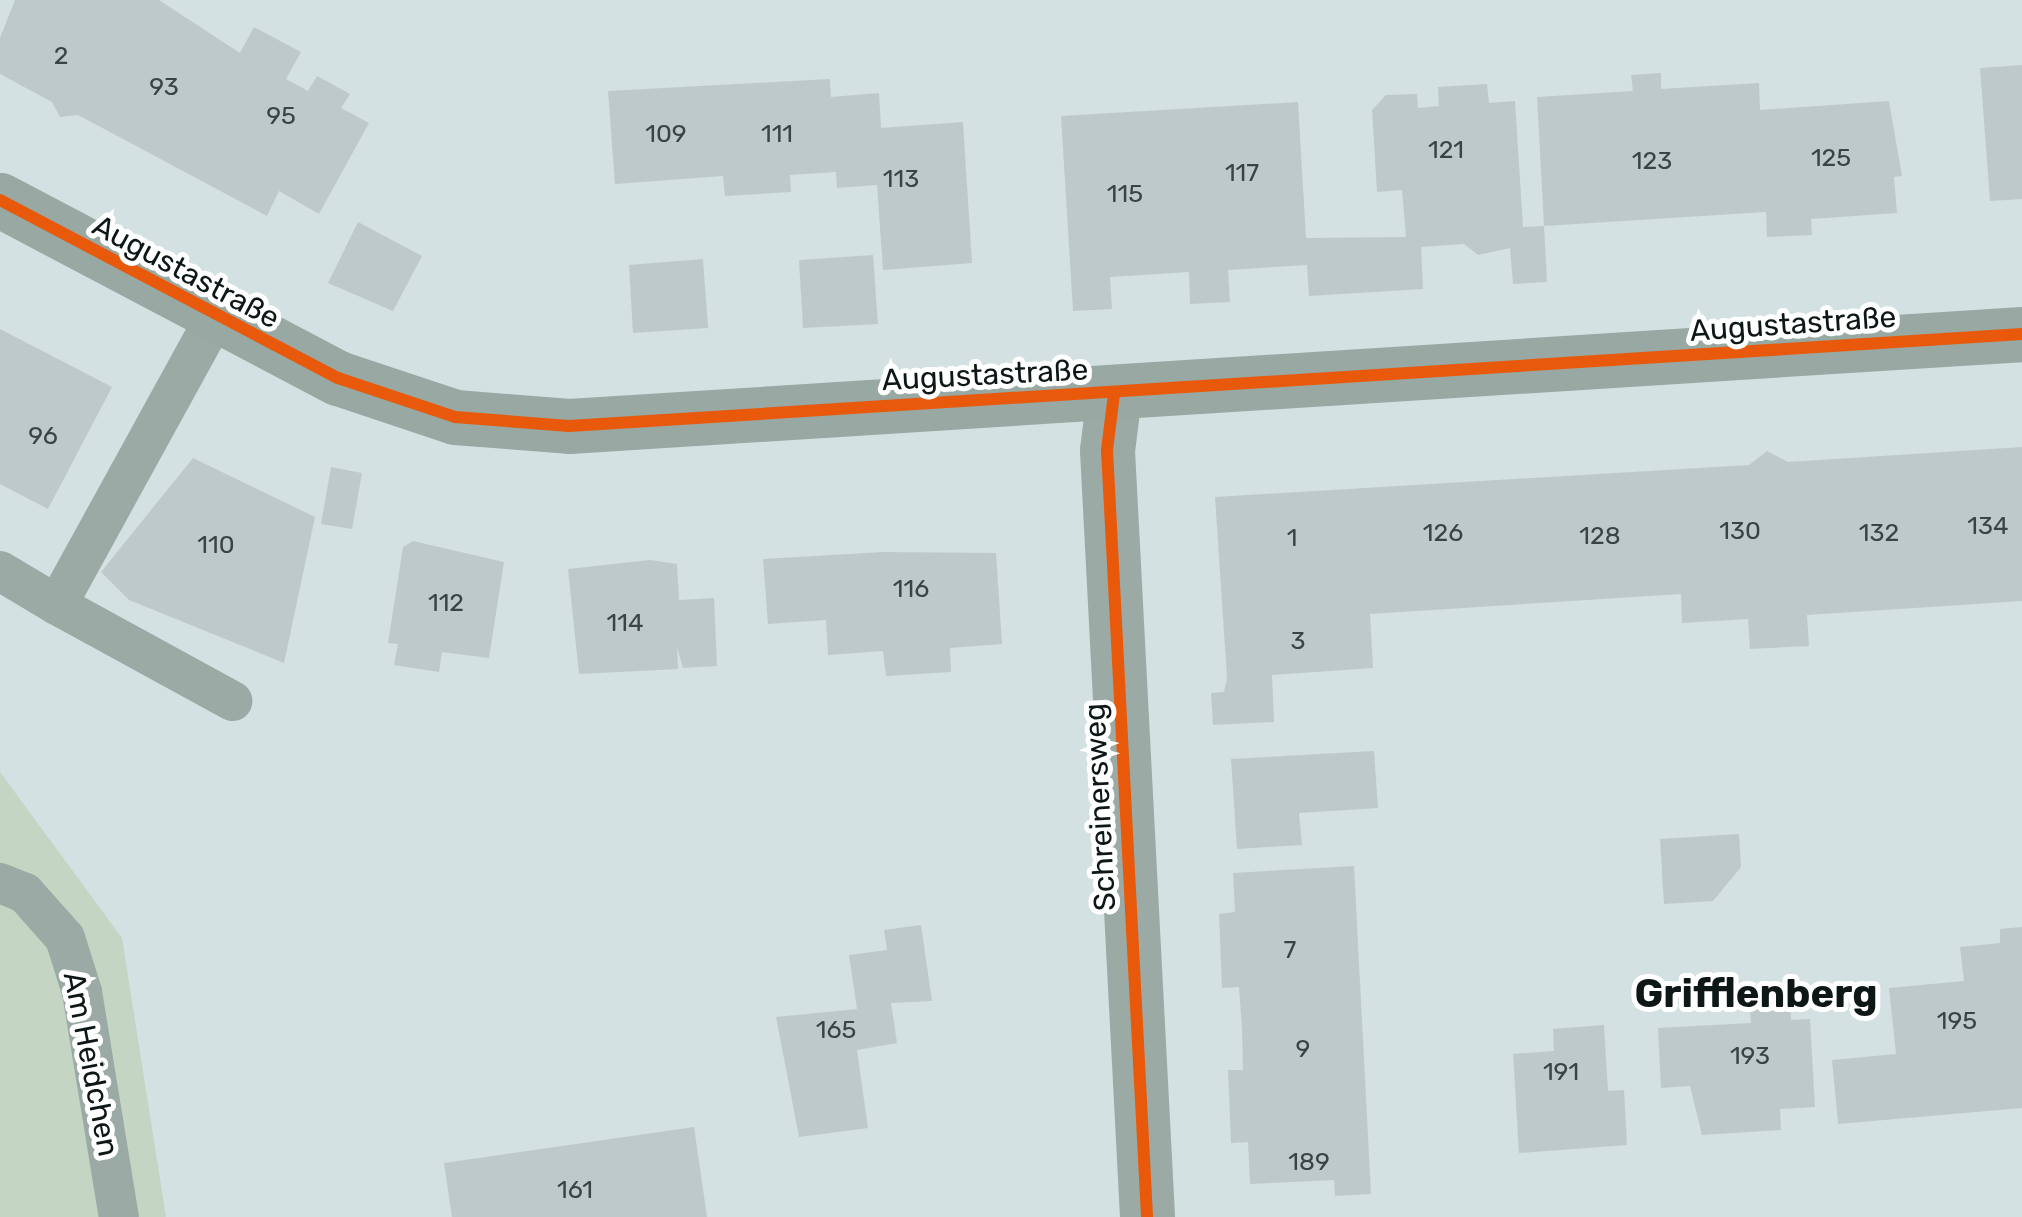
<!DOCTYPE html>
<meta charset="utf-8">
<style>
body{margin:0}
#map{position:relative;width:2022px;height:1217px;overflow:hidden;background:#d3e1e2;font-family:Rubik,sans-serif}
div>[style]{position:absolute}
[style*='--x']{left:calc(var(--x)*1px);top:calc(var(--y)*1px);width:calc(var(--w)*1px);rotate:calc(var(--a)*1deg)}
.green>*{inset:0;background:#c5d5c3}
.building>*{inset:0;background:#bec9cb}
.lane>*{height:40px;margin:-20px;padding:0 20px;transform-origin:20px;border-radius:20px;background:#9baaa4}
.street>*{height:55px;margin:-27.5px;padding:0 27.5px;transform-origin:27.5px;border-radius:27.5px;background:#9baaa4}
.secondary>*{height:55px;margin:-27.5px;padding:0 27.5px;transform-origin:27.5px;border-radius:27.5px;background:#97a9a2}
.cycleway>*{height:12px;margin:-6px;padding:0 6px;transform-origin:6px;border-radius:6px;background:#e8590c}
span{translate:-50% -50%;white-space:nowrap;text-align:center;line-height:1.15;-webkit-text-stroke:10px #fff;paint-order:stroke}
.number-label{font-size:25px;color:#3a4445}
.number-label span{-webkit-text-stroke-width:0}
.street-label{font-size:30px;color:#0d1717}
.district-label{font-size:40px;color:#0d1717;font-weight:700}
</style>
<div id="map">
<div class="green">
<i style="clip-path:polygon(0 772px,122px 938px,166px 1217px,0 1217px)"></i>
</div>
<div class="building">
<i style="clip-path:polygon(15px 0,159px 0,240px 53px,254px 27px,301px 52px,286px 79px,308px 91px,317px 76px,350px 94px,341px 108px,369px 123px,319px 214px,279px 191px,267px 216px,78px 115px,60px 117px,52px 102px,0 74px,0 38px)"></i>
<i style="clip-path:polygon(2022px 65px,2022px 199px,1990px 201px,1980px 68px)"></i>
<i style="clip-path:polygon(1661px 73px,1661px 89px,1759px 83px,1760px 110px,1889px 101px,1902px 176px,1894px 177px,1897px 213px,1811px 219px,1812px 235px,1767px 237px,1766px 212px,1544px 226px,1537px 97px,1633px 91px,1631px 75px)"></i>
<i style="clip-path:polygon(830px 79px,831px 97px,879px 93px,881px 128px,963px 122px,972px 263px,883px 270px,877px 185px,837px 188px,836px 172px,790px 175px,791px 192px,725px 196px,723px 176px,615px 184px,608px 91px)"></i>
<i style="clip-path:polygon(1487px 84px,1489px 103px,1515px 101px,1523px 227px,1544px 226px,1547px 282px,1513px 284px,1510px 248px,1478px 255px,1464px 244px,1421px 247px,1423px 289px,1309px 296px,1307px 265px,1228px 270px,1230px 302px,1190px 304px,1189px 272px,1110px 277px,1112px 309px,1073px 311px,1061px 116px,1298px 102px,1306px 238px,1406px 237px,1402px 190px,1377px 192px,1372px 110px,1386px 95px,1417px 94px,1418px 108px,1439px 106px,1438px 87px)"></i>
<i style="clip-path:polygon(358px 222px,422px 256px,393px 311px,328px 283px)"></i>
<i style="clip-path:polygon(873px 255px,878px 324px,803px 328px,799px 260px)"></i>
<i style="clip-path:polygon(703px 259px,708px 328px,633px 333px,629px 265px)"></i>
<i style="clip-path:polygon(0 329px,112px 387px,48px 509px,0 484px)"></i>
<i style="clip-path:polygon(2022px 447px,2022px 601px,1807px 615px,1809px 646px,1750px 649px,1748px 619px,1682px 623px,1681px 594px,1370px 614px,1373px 668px,1272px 675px,1274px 722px,1213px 725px,1211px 693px,1224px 692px,1227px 678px,1215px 497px,1749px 465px,1767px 451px,1788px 462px)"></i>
<i style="clip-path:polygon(193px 458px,315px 517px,284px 663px,129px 600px,101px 572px)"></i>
<i style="clip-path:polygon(331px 467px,362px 473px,352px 529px,321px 524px)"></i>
<i style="clip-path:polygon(413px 541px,504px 562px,489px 658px,442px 652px,439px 672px,394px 665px,398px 644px,388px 643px,403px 547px)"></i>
<i style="clip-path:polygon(883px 552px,996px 553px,1002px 644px,950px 648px,951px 672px,886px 676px,883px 651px,828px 655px,826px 620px,768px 624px,763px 559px)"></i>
<i style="clip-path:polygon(650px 560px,677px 564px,679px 600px,714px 598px,717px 666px,683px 668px,677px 647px,678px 669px,579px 674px,568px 569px)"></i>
<i style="clip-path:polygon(1374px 751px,1378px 808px,1299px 813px,1302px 845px,1237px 849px,1231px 759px)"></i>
<i style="clip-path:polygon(1739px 834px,1741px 867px,1713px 901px,1664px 904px,1660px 839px)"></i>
<i style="clip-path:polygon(1354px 866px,1371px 1194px,1335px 1196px,1334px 1180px,1250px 1184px,1248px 1142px,1231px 1143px,1228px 1070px,1243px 1070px,1242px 1029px,1239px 987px,1222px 988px,1219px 914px,1235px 912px,1233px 873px)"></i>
<i style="clip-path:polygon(921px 925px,932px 1001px,891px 1003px,897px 1043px,857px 1050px,868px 1128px,799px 1137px,776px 1017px,857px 1009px,849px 955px,887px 950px,884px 930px)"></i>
<i style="clip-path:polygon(2022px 927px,2022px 1108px,1838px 1124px,1832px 1060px,1896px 1054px,1889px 988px,1964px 981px,1960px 947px,2000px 943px,2000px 929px)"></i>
<i style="clip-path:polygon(1790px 993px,1791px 1020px,1810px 1019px,1815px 1107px,1780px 1109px,1781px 1130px,1702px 1135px,1690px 1086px,1661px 1088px,1658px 1028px,1751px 1023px,1749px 996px)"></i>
<i style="clip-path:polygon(1604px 1025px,1608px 1091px,1624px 1090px,1627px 1145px,1519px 1153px,1513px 1054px,1554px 1051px,1553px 1029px)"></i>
<i style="clip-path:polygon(694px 1127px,707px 1217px,452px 1217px,444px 1163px)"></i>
</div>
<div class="lane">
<i style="--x:0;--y:571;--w:66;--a:30.8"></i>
<i style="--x:57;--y:605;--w:326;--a:-61.2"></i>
<i style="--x:57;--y:605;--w:200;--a:28.7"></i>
<i style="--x:0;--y:883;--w:27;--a:22"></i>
<i style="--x:25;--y:893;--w:60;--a:48.4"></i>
<i style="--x:65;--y:938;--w:57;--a:72.5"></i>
<i style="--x:82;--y:992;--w:228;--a:80.7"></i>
</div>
<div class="street">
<i style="--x:1114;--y:394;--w:56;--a:97.1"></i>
<i style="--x:1107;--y:450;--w:768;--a:87.01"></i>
</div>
<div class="secondary">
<i style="--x:0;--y:200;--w:382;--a:27.8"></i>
<i style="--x:338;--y:378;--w:123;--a:18.4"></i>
<i style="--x:455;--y:417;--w:114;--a:4.5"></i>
<i style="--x:569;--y:426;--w:1456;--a:-3.62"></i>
</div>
<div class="cycleway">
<i style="--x:0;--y:200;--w:382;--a:27.8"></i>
<i style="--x:338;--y:378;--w:123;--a:18.4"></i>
<i style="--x:455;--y:417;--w:114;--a:4.5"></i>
<i style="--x:569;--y:426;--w:1456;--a:-3.62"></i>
<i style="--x:1114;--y:394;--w:56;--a:97.1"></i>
<i style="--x:1107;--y:450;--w:768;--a:87.01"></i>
</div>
<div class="number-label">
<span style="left:61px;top:56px">2</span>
<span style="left:164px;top:87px">93</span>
<span style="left:281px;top:116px">95</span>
<span style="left:666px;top:134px">109</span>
<span style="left:777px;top:134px">111</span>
<span style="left:1446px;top:150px">121</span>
<span style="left:1831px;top:158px">125</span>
<span style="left:1652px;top:161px">123</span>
<span style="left:1242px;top:173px">117</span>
<span style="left:901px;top:179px">113</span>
<span style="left:1125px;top:194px">115</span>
<span style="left:43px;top:436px">96</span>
<span style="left:1988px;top:526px">134</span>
<span style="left:1740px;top:531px">130</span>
<span style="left:1443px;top:533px">126</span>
<span style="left:1879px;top:533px">132</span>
<span style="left:1600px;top:536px">128</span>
<span style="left:1292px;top:538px">1</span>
<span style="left:216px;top:545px">110</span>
<span style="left:911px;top:589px">116</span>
<span style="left:446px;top:603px">112</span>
<span style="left:625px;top:623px">114</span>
<span style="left:1298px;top:641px">3</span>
<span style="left:1290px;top:950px">7</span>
<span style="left:1957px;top:1021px">195</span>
<span style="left:836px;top:1030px">165</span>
<span style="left:1303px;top:1049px">9</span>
<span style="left:1750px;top:1056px">193</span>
<span style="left:1561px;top:1072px">191</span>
<span style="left:1309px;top:1162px">189</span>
<span style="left:575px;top:1190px">161</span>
</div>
<div class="street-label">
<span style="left:186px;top:272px;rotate:28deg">Augustastraße</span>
<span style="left:1793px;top:324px;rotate:-4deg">Augustastraße</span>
<span style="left:985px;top:375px;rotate:-3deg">Augustastraße</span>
<span style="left:1100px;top:807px;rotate:-93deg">Schreinersweg</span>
<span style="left:91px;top:1064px;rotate:79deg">Am Heidchen</span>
</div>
<div class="district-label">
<span style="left:1756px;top:994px">Grifflenberg</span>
</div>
</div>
